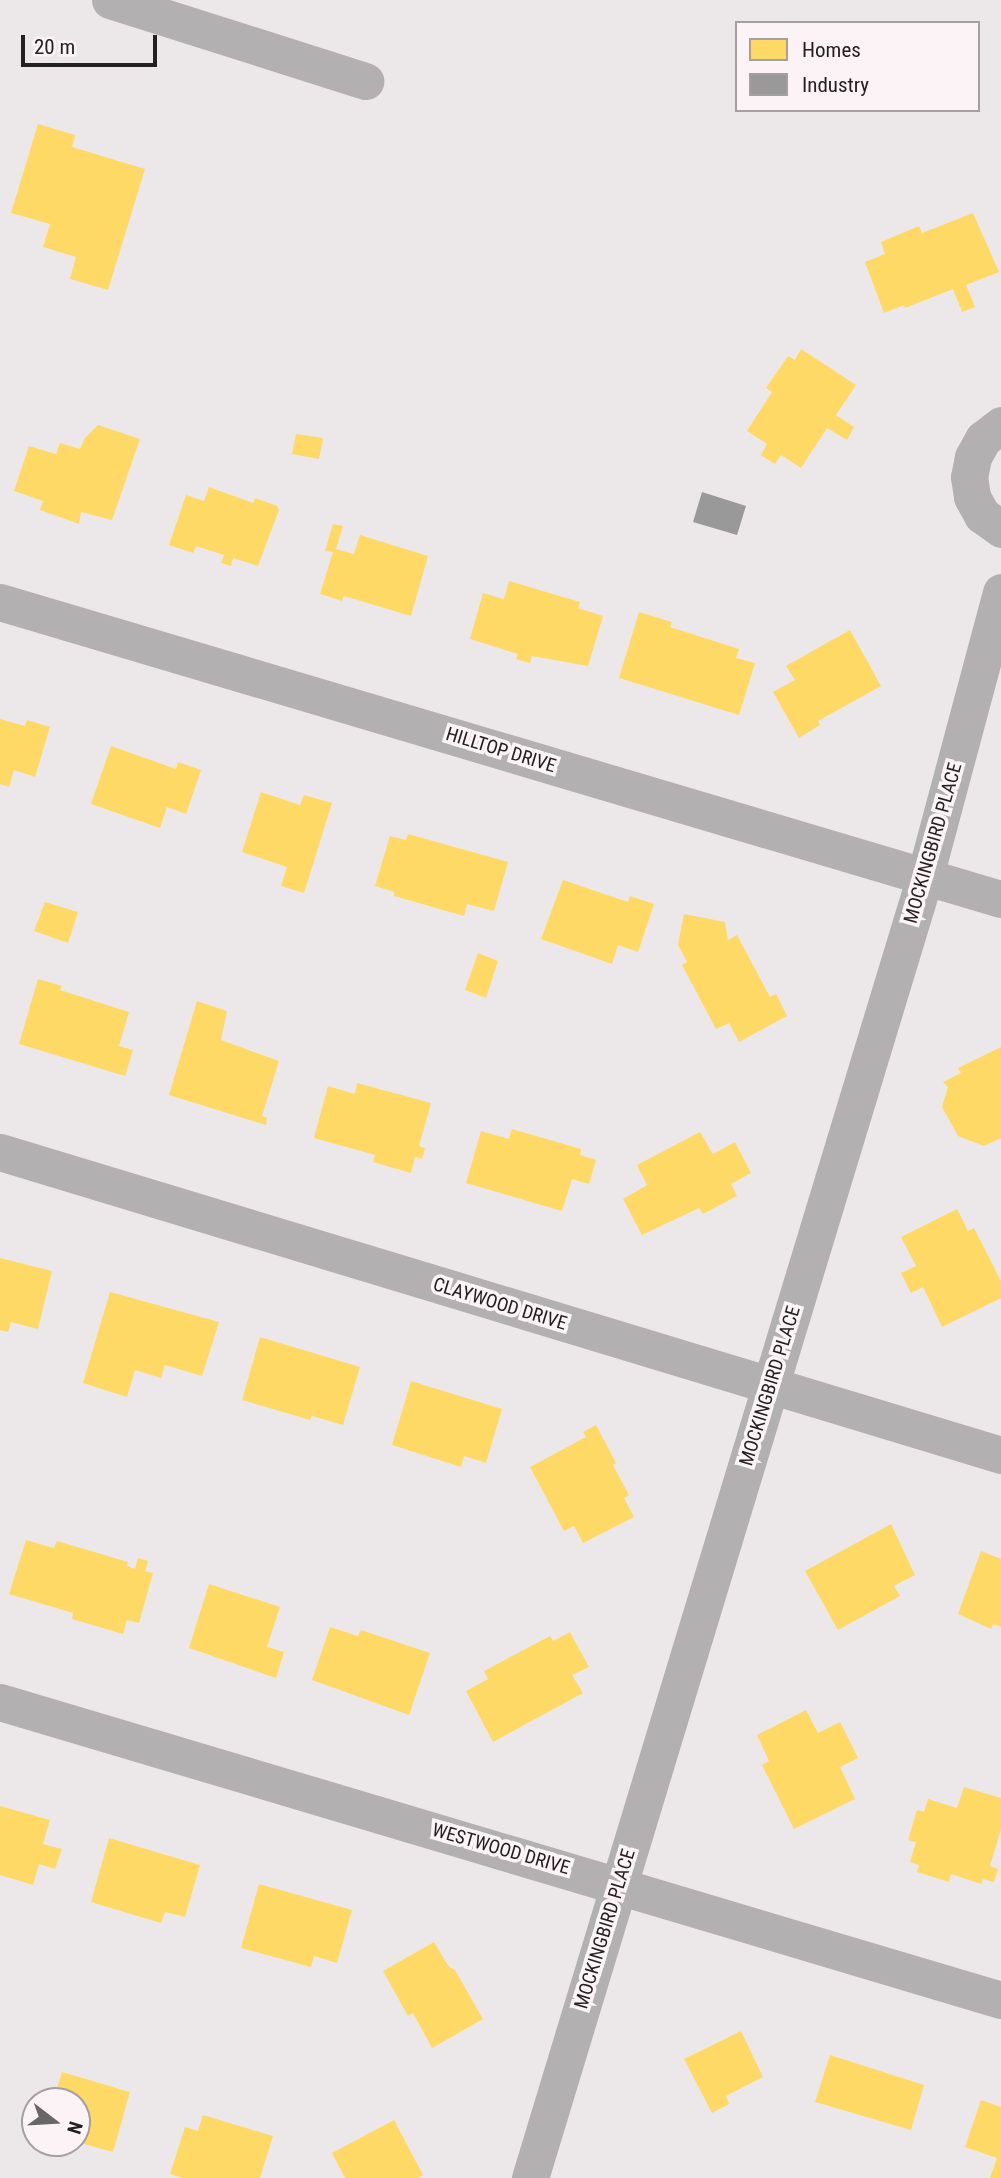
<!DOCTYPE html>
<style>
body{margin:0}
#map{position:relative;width:1001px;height:2178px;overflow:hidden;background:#ece8e9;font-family:"Roboto Condensed",sans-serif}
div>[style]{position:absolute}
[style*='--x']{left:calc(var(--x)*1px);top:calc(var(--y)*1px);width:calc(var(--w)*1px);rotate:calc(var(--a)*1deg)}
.homes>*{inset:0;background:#ffd966}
.industry>*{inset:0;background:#999}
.street>*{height:37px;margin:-18.5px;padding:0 18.5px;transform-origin:18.5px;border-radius:18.5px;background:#b2b0b0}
span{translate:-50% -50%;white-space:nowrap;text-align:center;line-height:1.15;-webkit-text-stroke:7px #fcf3f6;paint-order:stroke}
.street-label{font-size:19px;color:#232021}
.legend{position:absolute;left:735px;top:21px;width:245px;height:91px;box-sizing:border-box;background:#fcf3f6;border:2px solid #a59fa1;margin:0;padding:9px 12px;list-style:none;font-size:21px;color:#232021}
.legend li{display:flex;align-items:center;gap:14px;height:35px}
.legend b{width:35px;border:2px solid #a59fa1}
.north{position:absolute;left:21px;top:2087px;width:70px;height:70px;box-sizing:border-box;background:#fcf3f6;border:2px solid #a59fa1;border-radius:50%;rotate:107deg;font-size:19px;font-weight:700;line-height:28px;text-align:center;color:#232021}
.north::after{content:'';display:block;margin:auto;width:24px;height:32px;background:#696667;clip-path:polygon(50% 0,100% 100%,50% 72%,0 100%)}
.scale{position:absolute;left:21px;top:35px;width:136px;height:32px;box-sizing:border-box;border:4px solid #232021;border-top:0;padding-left:9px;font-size:21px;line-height:24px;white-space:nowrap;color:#232021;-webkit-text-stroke:5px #fcf3f6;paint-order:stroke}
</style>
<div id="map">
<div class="homes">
<i style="clip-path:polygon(38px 124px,75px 135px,72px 147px,145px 169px,108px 290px,70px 279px,76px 257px,43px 247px,50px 224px,11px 213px)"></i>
<i style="clip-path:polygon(973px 213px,999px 272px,966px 285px,975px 307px,962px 312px,953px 289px,905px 308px,904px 305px,884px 313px,865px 262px,885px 254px,881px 242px,919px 226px,922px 233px)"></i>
<i style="clip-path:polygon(801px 349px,856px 385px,836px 415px,854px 427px,847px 440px,827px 428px,801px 468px,781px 455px,775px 464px,761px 455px,767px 444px,747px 431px,772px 392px,766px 388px,788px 356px,795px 360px)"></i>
<i style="clip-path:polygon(98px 425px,140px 439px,112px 520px,81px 512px,79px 524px,40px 510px,43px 501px,14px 491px,29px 446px,56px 454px,60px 443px,80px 449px,85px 438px)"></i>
<i style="clip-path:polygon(296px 434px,323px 438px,319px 459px,292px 454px)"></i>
<i style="clip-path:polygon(209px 487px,253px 503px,255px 498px,277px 506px,279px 510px,258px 566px,233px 558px,231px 566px,221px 563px,224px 555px,196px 546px,193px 553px,169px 545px,186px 495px,204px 501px)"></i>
<i style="clip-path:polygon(333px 524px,343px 526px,336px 549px,354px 554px,360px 535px,428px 556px,411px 616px,344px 596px,342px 601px,320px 594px,333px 552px,325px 551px)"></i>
<i style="clip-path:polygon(509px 581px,580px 602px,578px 608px,603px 616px,588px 666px,532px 656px,530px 663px,516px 659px,518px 654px,470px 639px,483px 593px,504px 599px)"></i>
<i style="clip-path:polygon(639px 612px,672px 622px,670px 627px,739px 649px,736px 658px,755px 663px,739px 715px,619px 678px)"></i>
<i style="clip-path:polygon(850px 630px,881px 686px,818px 721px,820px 725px,799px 738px,773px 692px,795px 680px,786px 666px)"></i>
<i style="clip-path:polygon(0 719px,25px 726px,27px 720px,50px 727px,35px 777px,14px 770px,9px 787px,0 784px)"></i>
<i style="clip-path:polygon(111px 746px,176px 769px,178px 762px,201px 770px,186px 814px,167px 807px,160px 828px,91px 804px)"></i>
<i style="clip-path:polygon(261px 792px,300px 805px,304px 795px,332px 803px,304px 893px,281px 886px,287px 867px,242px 852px)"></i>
<i style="clip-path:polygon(408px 834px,508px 862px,494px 911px,467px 904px,464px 916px,394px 896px,394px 892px,375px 886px,390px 836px,406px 840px)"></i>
<i style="clip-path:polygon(563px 880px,628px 902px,630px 896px,654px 904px,638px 952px,618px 945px,612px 964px,541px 939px)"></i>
<i style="clip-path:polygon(45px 902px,78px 912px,68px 943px,34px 931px)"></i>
<i style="clip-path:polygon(684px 914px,725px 922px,728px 940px,737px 935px,770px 997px,776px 994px,787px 1016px,739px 1042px,729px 1023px,716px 1029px,682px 965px,687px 962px,678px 945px)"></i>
<i style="clip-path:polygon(478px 953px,498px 961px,486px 998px,465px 990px)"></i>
<i style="clip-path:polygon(38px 979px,62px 986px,60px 990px,129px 1012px,119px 1046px,133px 1050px,125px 1076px,19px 1044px)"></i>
<i style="clip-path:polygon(197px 1001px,227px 1011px,221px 1040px,279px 1061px,262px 1116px,267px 1118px,266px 1125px,169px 1095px)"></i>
<i style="clip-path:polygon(1001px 1047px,1001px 1138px,984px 1146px,958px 1136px,942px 1107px,948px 1087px,943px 1082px,961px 1073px,958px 1068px)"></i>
<i style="clip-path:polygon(357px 1083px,431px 1103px,419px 1146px,425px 1148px,422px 1159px,415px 1157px,411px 1173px,373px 1162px,375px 1155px,314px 1138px,328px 1086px,355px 1094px)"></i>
<i style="clip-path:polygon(512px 1129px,581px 1149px,580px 1155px,596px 1160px,589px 1184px,572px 1179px,562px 1211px,466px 1183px,481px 1131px,509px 1139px)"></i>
<i style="clip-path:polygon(700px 1132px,713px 1154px,735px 1142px,751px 1173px,731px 1184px,737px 1196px,703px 1214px,699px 1208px,642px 1235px,623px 1199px,647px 1185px,637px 1165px)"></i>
<i style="clip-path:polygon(957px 1209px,968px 1231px,974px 1228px,1001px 1281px,1001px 1298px,942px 1327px,923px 1287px,911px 1293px,901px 1273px,916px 1266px,901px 1237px)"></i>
<i style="clip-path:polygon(0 1258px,52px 1271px,38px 1329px,11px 1322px,8px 1332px,0 1330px)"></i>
<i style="clip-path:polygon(110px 1292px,219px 1322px,202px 1376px,165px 1365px,161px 1378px,135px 1370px,127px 1397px,83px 1383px)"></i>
<i style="clip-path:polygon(260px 1337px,360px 1367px,343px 1425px,312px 1416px,310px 1420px,242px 1400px)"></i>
<i style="clip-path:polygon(411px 1381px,502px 1409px,486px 1463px,464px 1456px,461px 1467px,392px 1445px)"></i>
<i style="clip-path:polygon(596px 1425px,616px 1463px,613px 1465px,629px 1495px,624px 1498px,634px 1517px,583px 1543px,574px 1526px,564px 1531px,530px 1467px,586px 1437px,583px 1432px)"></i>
<i style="clip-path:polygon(891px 1524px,915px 1575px,894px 1586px,900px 1596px,838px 1630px,805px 1571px)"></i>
<i style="clip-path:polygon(26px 1540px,54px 1548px,57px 1541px,128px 1562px,127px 1566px,135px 1569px,138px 1558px,148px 1561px,145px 1571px,153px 1573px,139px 1623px,127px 1620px,123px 1634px,72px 1619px,73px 1613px,9px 1594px)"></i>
<i style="clip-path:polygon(981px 1551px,1001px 1559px,1001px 1627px,993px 1624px,991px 1629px,958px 1614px)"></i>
<i style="clip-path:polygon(209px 1584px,280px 1607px,267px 1647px,284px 1652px,276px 1678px,189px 1648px)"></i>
<i style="clip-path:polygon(330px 1627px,358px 1636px,361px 1630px,430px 1653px,409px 1715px,312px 1680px)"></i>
<i style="clip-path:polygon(570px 1632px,589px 1667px,572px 1675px,583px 1693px,493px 1742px,466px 1691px,488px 1679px,484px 1671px,550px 1636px,553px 1641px)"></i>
<i style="clip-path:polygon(806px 1710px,818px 1733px,840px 1722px,858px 1758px,840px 1767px,855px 1799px,794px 1829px,762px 1765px,769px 1761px,757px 1735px)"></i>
<i style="clip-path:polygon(964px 1787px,1001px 1798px,1001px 1829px,990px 1866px,998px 1869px,994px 1882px,983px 1879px,981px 1884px,951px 1874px,949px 1882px,917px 1872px,919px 1865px,910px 1862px,916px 1842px,908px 1840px,917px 1810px,924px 1812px,928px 1799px,957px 1808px)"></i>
<i style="clip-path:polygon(0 1806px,50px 1820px,43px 1844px,62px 1849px,55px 1869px,39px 1864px,33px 1885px,0 1875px)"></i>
<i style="clip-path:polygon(109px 1838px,200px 1865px,185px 1917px,165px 1912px,161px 1923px,91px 1902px)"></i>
<i style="clip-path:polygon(259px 1884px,352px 1910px,337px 1963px,314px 1956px,311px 1967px,241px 1948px)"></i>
<i style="clip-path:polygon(434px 1942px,449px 1967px,455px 1970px,483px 2019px,432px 2048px,413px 2013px,408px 2016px,383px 1971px)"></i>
<i style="clip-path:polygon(741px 2031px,763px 2077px,726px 2096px,729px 2104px,712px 2113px,684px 2059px)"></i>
<i style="clip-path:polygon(830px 2055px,924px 2085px,911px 2130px,815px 2102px)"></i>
<i style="clip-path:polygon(62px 2072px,130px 2092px,113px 2152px,77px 2142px,77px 2101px,53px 2101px)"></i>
<i style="clip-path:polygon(981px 2100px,1001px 2107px,1001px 2178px,990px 2178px,997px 2158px,965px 2147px)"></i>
<i style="clip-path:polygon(203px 2115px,273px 2136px,260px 2178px,182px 2178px,170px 2174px,185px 2127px,198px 2131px)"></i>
<i style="clip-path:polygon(394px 2120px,423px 2175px,418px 2178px,345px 2178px,332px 2153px)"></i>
</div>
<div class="industry">
<i style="clip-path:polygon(702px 492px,746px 506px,737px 535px,693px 522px)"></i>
</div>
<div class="street">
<i style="--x:110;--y:0;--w:268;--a:17.6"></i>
<i style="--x:1001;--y:425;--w:23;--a:142"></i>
<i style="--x:983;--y:439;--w:21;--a:119"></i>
<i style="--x:973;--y:457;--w:20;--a:101"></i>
<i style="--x:969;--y:477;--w:20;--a:81"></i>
<i style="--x:972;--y:497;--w:21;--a:61"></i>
<i style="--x:982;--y:515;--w:24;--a:36"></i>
<i style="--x:0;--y:602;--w:1044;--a:16.53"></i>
<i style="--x:0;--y:1152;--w:1046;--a:16.84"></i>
<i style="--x:0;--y:1702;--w:1044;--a:16.58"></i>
<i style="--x:530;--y:2178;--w:1361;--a:-73.12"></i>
<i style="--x:925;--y:876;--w:294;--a:-75"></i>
</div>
<div class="street-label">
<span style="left:501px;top:750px;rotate:17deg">HILLTOP DRIVE</span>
<span style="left:933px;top:843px;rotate:-74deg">MOCKINGBIRD PLACE</span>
<span style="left:500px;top:1304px;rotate:17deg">CLAYWOOD DRIVE</span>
<span style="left:770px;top:1386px;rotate:-73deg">MOCKINGBIRD PLACE</span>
<span style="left:501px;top:1849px;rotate:16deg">WESTWOOD DRIVE</span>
<span style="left:605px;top:1929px;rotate:-73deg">MOCKINGBIRD PLACE</span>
</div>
<ul class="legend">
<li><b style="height:19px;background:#ffd966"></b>Homes</li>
<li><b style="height:19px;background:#999"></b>Industry</li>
</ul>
<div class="north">N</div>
<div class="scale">20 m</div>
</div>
